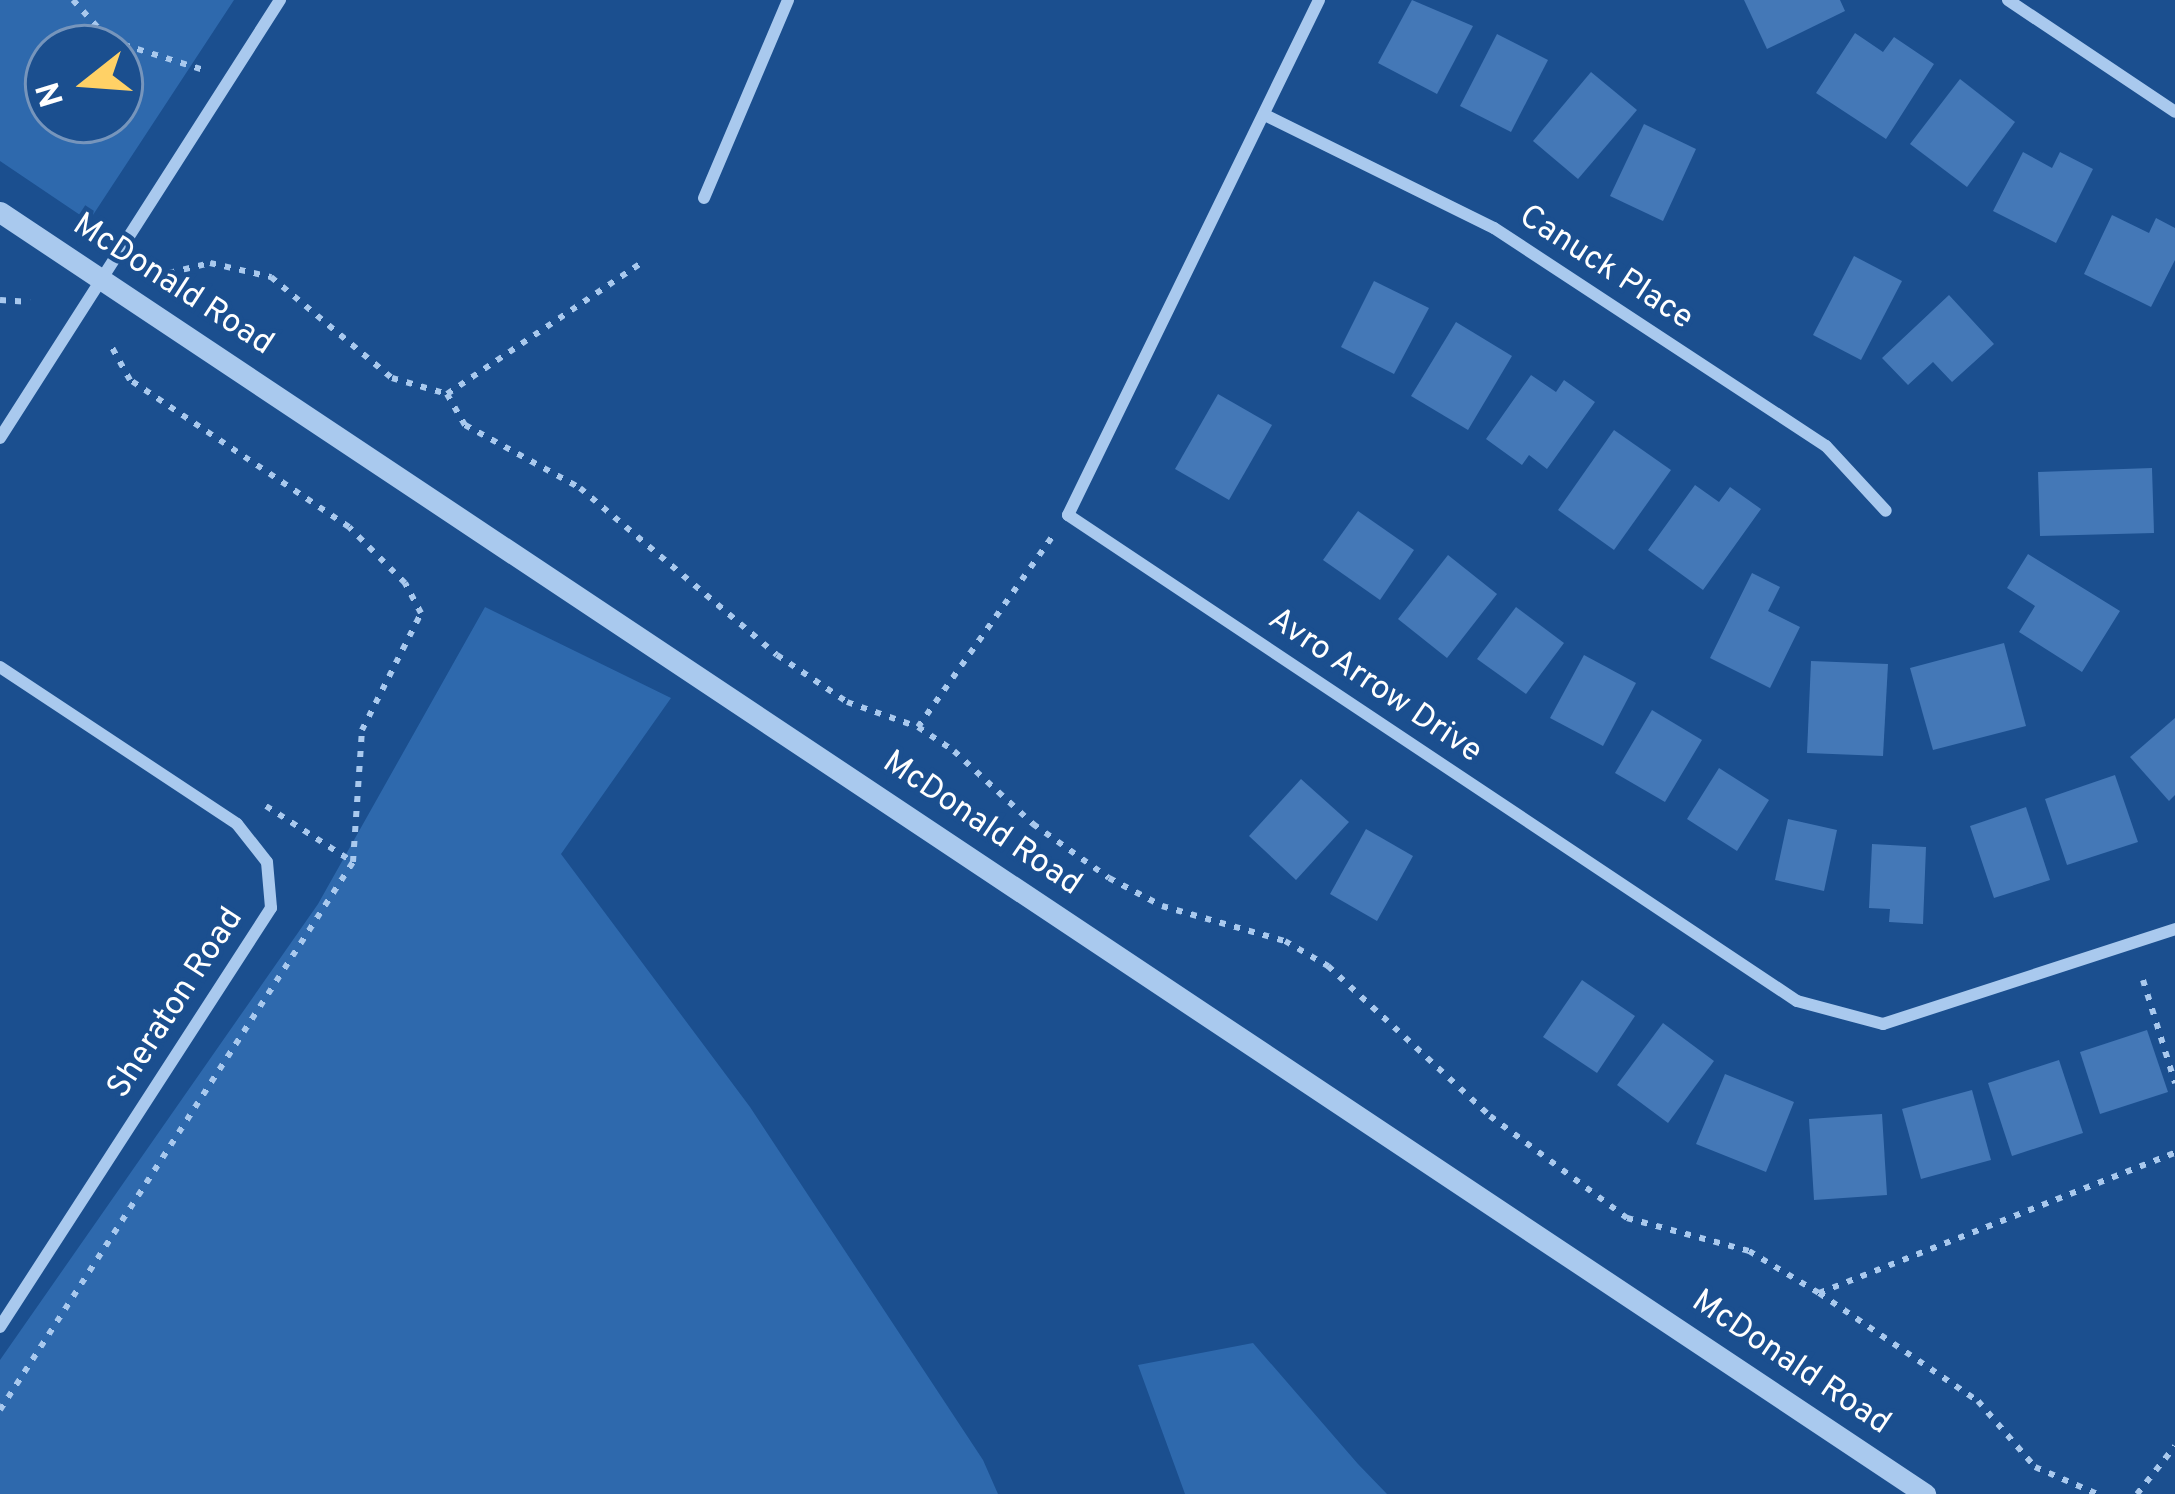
<!DOCTYPE html>
<style>
body{margin:0}
#map{position:relative;width:2175px;height:1494px;overflow:hidden;background:#1b4f8f;font-family:Overpass,sans-serif}
div>[style]{position:absolute}
[style*='--x']{left:calc(var(--x)*1px);top:calc(var(--y)*1px);width:calc(var(--w)*1px);rotate:calc(var(--a)*1deg)}
.green>*{inset:0;background:#2e69ad}
.building>*{inset:0;background:#4478b7}
.path>*{height:6px;margin-top:-3px;transform-origin:0;background:repeating-linear-gradient(90deg,#a9c9ee 0 6px,transparent 0 15px)}
.minor>*{height:12px;margin:-6px;padding:0 6px;transform-origin:6px;border-radius:6px;background:#a9c9ee}
.tertiary>*{height:21px;margin:-10.5px;padding:0 10.5px;transform-origin:10.5px;border-radius:10.5px;background:#a9c9ee}
span{translate:-50% -50%;white-space:nowrap;text-align:center;line-height:1.15;-webkit-text-stroke:9px #1b4f8f;paint-order:stroke}
.street-label{font-size:33px;color:#fff}
.north{position:absolute;left:24px;top:24px;width:120px;height:120px;box-sizing:border-box;background:#1b4f8f;border:3px solid #7695bc;border-radius:50%;rotate:253deg;font-size:33px;font-weight:700;line-height:48px;text-align:center;color:#fff}
.north::after{content:'';display:block;margin:auto;width:42px;height:54px;background:#ffd166;clip-path:polygon(50% 0,100% 100%,50% 72%,0 100%)}
</style>
<div id="map">
<div class="green">
<i style="clip-path:polygon(evenodd,0 0,234px 0,89px 221px,0 161px,0 0,48px 48px,120px 48px,120px 120px,48px 120px,48px 48px)"></i>
<i style="clip-path:polygon(485px 607px,671px 698px,561px 854px,750px 1107px,983px 1460px,998px 1494px,0 1494px,0 1360px,318px 904px)"></i>
<i style="clip-path:polygon(1253px 1343px,1358px 1464px,1387px 1494px,1185px 1494px,1138px 1365px)"></i>
</div>
<div class="building">
<i style="clip-path:polygon(1412px 0,1473px 26px,1437px 94px,1378px 63px)"></i>
<i style="clip-path:polygon(1744px 0,1840px 0,1845px 11px,1767px 49px)"></i>
<i style="clip-path:polygon(1855px 33px,1883px 52px,1894px 37px,1934px 64px,1886px 139px,1816px 93px)"></i>
<i style="clip-path:polygon(1497px 34px,1548px 60px,1511px 132px,1460px 106px)"></i>
<i style="clip-path:polygon(1591px 72px,1637px 110px,1578px 179px,1533px 141px)"></i>
<i style="clip-path:polygon(1960px 79px,2015px 122px,1967px 187px,1910px 144px)"></i>
<i style="clip-path:polygon(1644px 124px,1696px 149px,1663px 221px,1610px 196px)"></i>
<i style="clip-path:polygon(2023px 152px,2052px 168px,2060px 152px,2093px 169px,2056px 243px,1993px 211px)"></i>
<i style="clip-path:polygon(2112px 215px,2149px 233px,2156px 218px,2175px 228px,2175px 260px,2151px 307px,2084px 274px)"></i>
<i style="clip-path:polygon(1854px 256px,1902px 281px,1861px 360px,1813px 335px)"></i>
<i style="clip-path:polygon(1374px 281px,1429px 308px,1394px 374px,1341px 347px)"></i>
<i style="clip-path:polygon(1949px 295px,1994px 344px,1952px 382px,1933px 362px,1908px 385px,1882px 358px)"></i>
<i style="clip-path:polygon(1456px 322px,1512px 356px,1468px 430px,1411px 396px)"></i>
<i style="clip-path:polygon(1531px 375px,1556px 392px,1564px 380px,1595px 402px,1547px 469px,1529px 455px,1522px 465px,1486px 439px)"></i>
<i style="clip-path:polygon(1218px 394px,1272px 425px,1229px 500px,1175px 469px)"></i>
<i style="clip-path:polygon(1614px 430px,1671px 470px,1614px 550px,1558px 510px)"></i>
<i style="clip-path:polygon(2152px 468px,2154px 533px,2040px 536px,2038px 472px)"></i>
<i style="clip-path:polygon(1695px 485px,1719px 502px,1730px 487px,1761px 509px,1703px 590px,1648px 550px)"></i>
<i style="clip-path:polygon(1358px 511px,1414px 550px,1380px 600px,1323px 560px)"></i>
<i style="clip-path:polygon(2028px 554px,2120px 611px,2082px 672px,2019px 632px,2035px 606px,2007px 588px)"></i>
<i style="clip-path:polygon(1448px 555px,1497px 594px,1447px 658px,1398px 619px)"></i>
<i style="clip-path:polygon(1752px 573px,1780px 587px,1768px 611px,1800px 627px,1770px 688px,1710px 658px)"></i>
<i style="clip-path:polygon(1516px 607px,1564px 643px,1526px 694px,1477px 659px)"></i>
<i style="clip-path:polygon(2004px 643px,2026px 726px,1933px 750px,1910px 668px)"></i>
<i style="clip-path:polygon(1584px 655px,1636px 683px,1603px 746px,1550px 718px)"></i>
<i style="clip-path:polygon(1811px 661px,1888px 664px,1883px 756px,1807px 753px)"></i>
<i style="clip-path:polygon(1652px 710px,1702px 740px,1665px 802px,1615px 773px)"></i>
<i style="clip-path:polygon(2175px 718px,2175px 795px,2169px 801px,2130px 757px)"></i>
<i style="clip-path:polygon(1719px 768px,1769px 800px,1737px 851px,1687px 819px)"></i>
<i style="clip-path:polygon(2115px 775px,2138px 842px,2067px 865px,2045px 799px)"></i>
<i style="clip-path:polygon(1301px 779px,1349px 822px,1296px 880px,1249px 836px)"></i>
<i style="clip-path:polygon(2026px 807px,2050px 880px,1994px 898px,1970px 826px)"></i>
<i style="clip-path:polygon(1788px 819px,1837px 830px,1824px 891px,1775px 880px)"></i>
<i style="clip-path:polygon(1366px 829px,1413px 856px,1377px 921px,1330px 894px)"></i>
<i style="clip-path:polygon(1872px 844px,1926px 847px,1923px 924px,1889px 922px,1890px 909px,1869px 908px)"></i>
<i style="clip-path:polygon(1582px 980px,1635px 1016px,1597px 1073px,1543px 1037px)"></i>
<i style="clip-path:polygon(1663px 1023px,1714px 1061px,1668px 1123px,1617px 1085px)"></i>
<i style="clip-path:polygon(2147px 1030px,2168px 1092px,2100px 1114px,2080px 1052px)"></i>
<i style="clip-path:polygon(2059px 1060px,2083px 1133px,2012px 1156px,1988px 1083px)"></i>
<i style="clip-path:polygon(1725px 1074px,1794px 1102px,1766px 1172px,1696px 1144px)"></i>
<i style="clip-path:polygon(1972px 1090px,1991px 1160px,1921px 1179px,1902px 1109px)"></i>
<i style="clip-path:polygon(1882px 1114px,1887px 1195px,1814px 1200px,1809px 1119px)"></i>
</div>
<div class="path">
<i style="--x:73;--y:0;--w:54;--a:48"></i>
<i style="--x:109;--y:40;--w:103;--a:17.6"></i>
<i style="--x:169;--y:273;--w:42;--a:-13.7"></i>
<i style="--x:210;--y:263;--w:63;--a:12.9"></i>
<i style="--x:271;--y:277;--w:158;--a:39.9"></i>
<i style="--x:392;--y:378;--w:57;--a:16.2"></i>
<i style="--x:447;--y:394;--w:36;--a:60"></i>
<i style="--x:465;--y:425;--w:131;--a:28.7"></i>
<i style="--x:580;--y:488;--w:258;--a:40.3"></i>
<i style="--x:777;--y:655;--w:84;--a:33.9"></i>
<i style="--x:847;--y:702;--w:75;--a:19.4"></i>
<i style="--x:918;--y:727;--w:43;--a:33.7"></i>
<i style="--x:954;--y:751;--w:108;--a:42.7"></i>
<i style="--x:1033;--y:824;--w:93;--a:35.4"></i>
<i style="--x:1109;--y:878;--w:60;--a:27.8"></i>
<i style="--x:1162;--y:906;--w:128;--a:15.9"></i>
<i style="--x:1285;--y:941;--w:50;--a:30.2"></i>
<i style="--x:1328;--y:966;--w:221;--a:42.8"></i>
<i style="--x:1490;--y:1116;--w:171;--a:36.7"></i>
<i style="--x:1627;--y:1218;--w:126;--a:15.1"></i>
<i style="--x:1749;--y:1251;--w:82;--a:31"></i>
<i style="--x:1819;--y:1293;--w:383;--a:-21.5"></i>
<i style="--x:0;--y:300;--w:30;--a:4"></i>
<i style="--x:447;--y:394;--w:236;--a:-34"></i>
<i style="--x:918;--y:727;--w:237;--a:-54.8"></i>
<i style="--x:266;--y:806;--w:103;--a:32.8"></i>
<i style="--x:2143;--y:980;--w:108;--a:72.7"></i>
<i style="--x:1819;--y:1293;--w:192;--a:34.2"></i>
<i style="--x:1978;--y:1401;--w:87;--a:49.2"></i>
<i style="--x:2035;--y:1467;--w:68;--a:23.5"></i>
<i style="--x:0;--y:1410;--w:652;--a:-57.21"></i>
<i style="--x:353;--y:862;--w:132;--a:-86.1"></i>
<i style="--x:362;--y:730;--w:131;--a:-63.2"></i>
<i style="--x:421;--y:613;--w:34;--a:-118"></i>
<i style="--x:405;--y:583;--w:79;--a:-135"></i>
<i style="--x:349;--y:527;--w:264;--a:-146.1"></i>
<i style="--x:130;--y:380;--w:37;--a:-119"></i>
<i style="--x:2137;--y:1494;--w:61;--a:-51.6"></i>
</div>
<div class="minor">
<i style="--x:1319;--y:0;--w:573;--a:115.98"></i>
<i style="--x:1068;--y:515;--w:876;--a:33.69"></i>
<i style="--x:1797;--y:1001;--w:89;--a:15"></i>
<i style="--x:1883;--y:1024;--w:307;--a:-18"></i>
<i style="--x:2008;--y:0;--w:201;--a:33.8"></i>
<i style="--x:1265;--y:115;--w:255;--a:26.3"></i>
<i style="--x:1494;--y:228;--w:397;--a:33.3"></i>
<i style="--x:1826;--y:446;--w:88;--a:47.3"></i>
<i style="--x:704;--y:198;--w:215;--a:-67"></i>
<i style="--x:0;--y:438;--w:520;--a:-57.41"></i>
<i style="--x:0;--y:667;--w:284;--a:33.5"></i>
<i style="--x:237;--y:824;--w:48;--a:51.7"></i>
<i style="--x:267;--y:862;--w:46;--a:85"></i>
<i style="--x:271;--y:908;--w:499;--a:122.9"></i>
</div>
<div class="tertiary">
<i style="--x:0;--y:212;--w:2313;--a:33.66"></i>
</div>
<div class="street-label">
<span style="left:1605px;top:269px;rotate:33deg">Canuck Place</span>
<span style="left:172px;top:286px;rotate:33deg">McDonald Road</span>
<span style="left:1374px;top:687px;rotate:34deg">Avro Arrow Drive</span>
<span style="left:981px;top:825px;rotate:34deg">McDonald Road</span>
<span style="left:177px;top:1004px;rotate:-57deg">Sheraton Road</span>
<span style="left:1790px;top:1364px;rotate:34deg">McDonald Road</span>
</div>
<div class="north">N</div>
</div>
